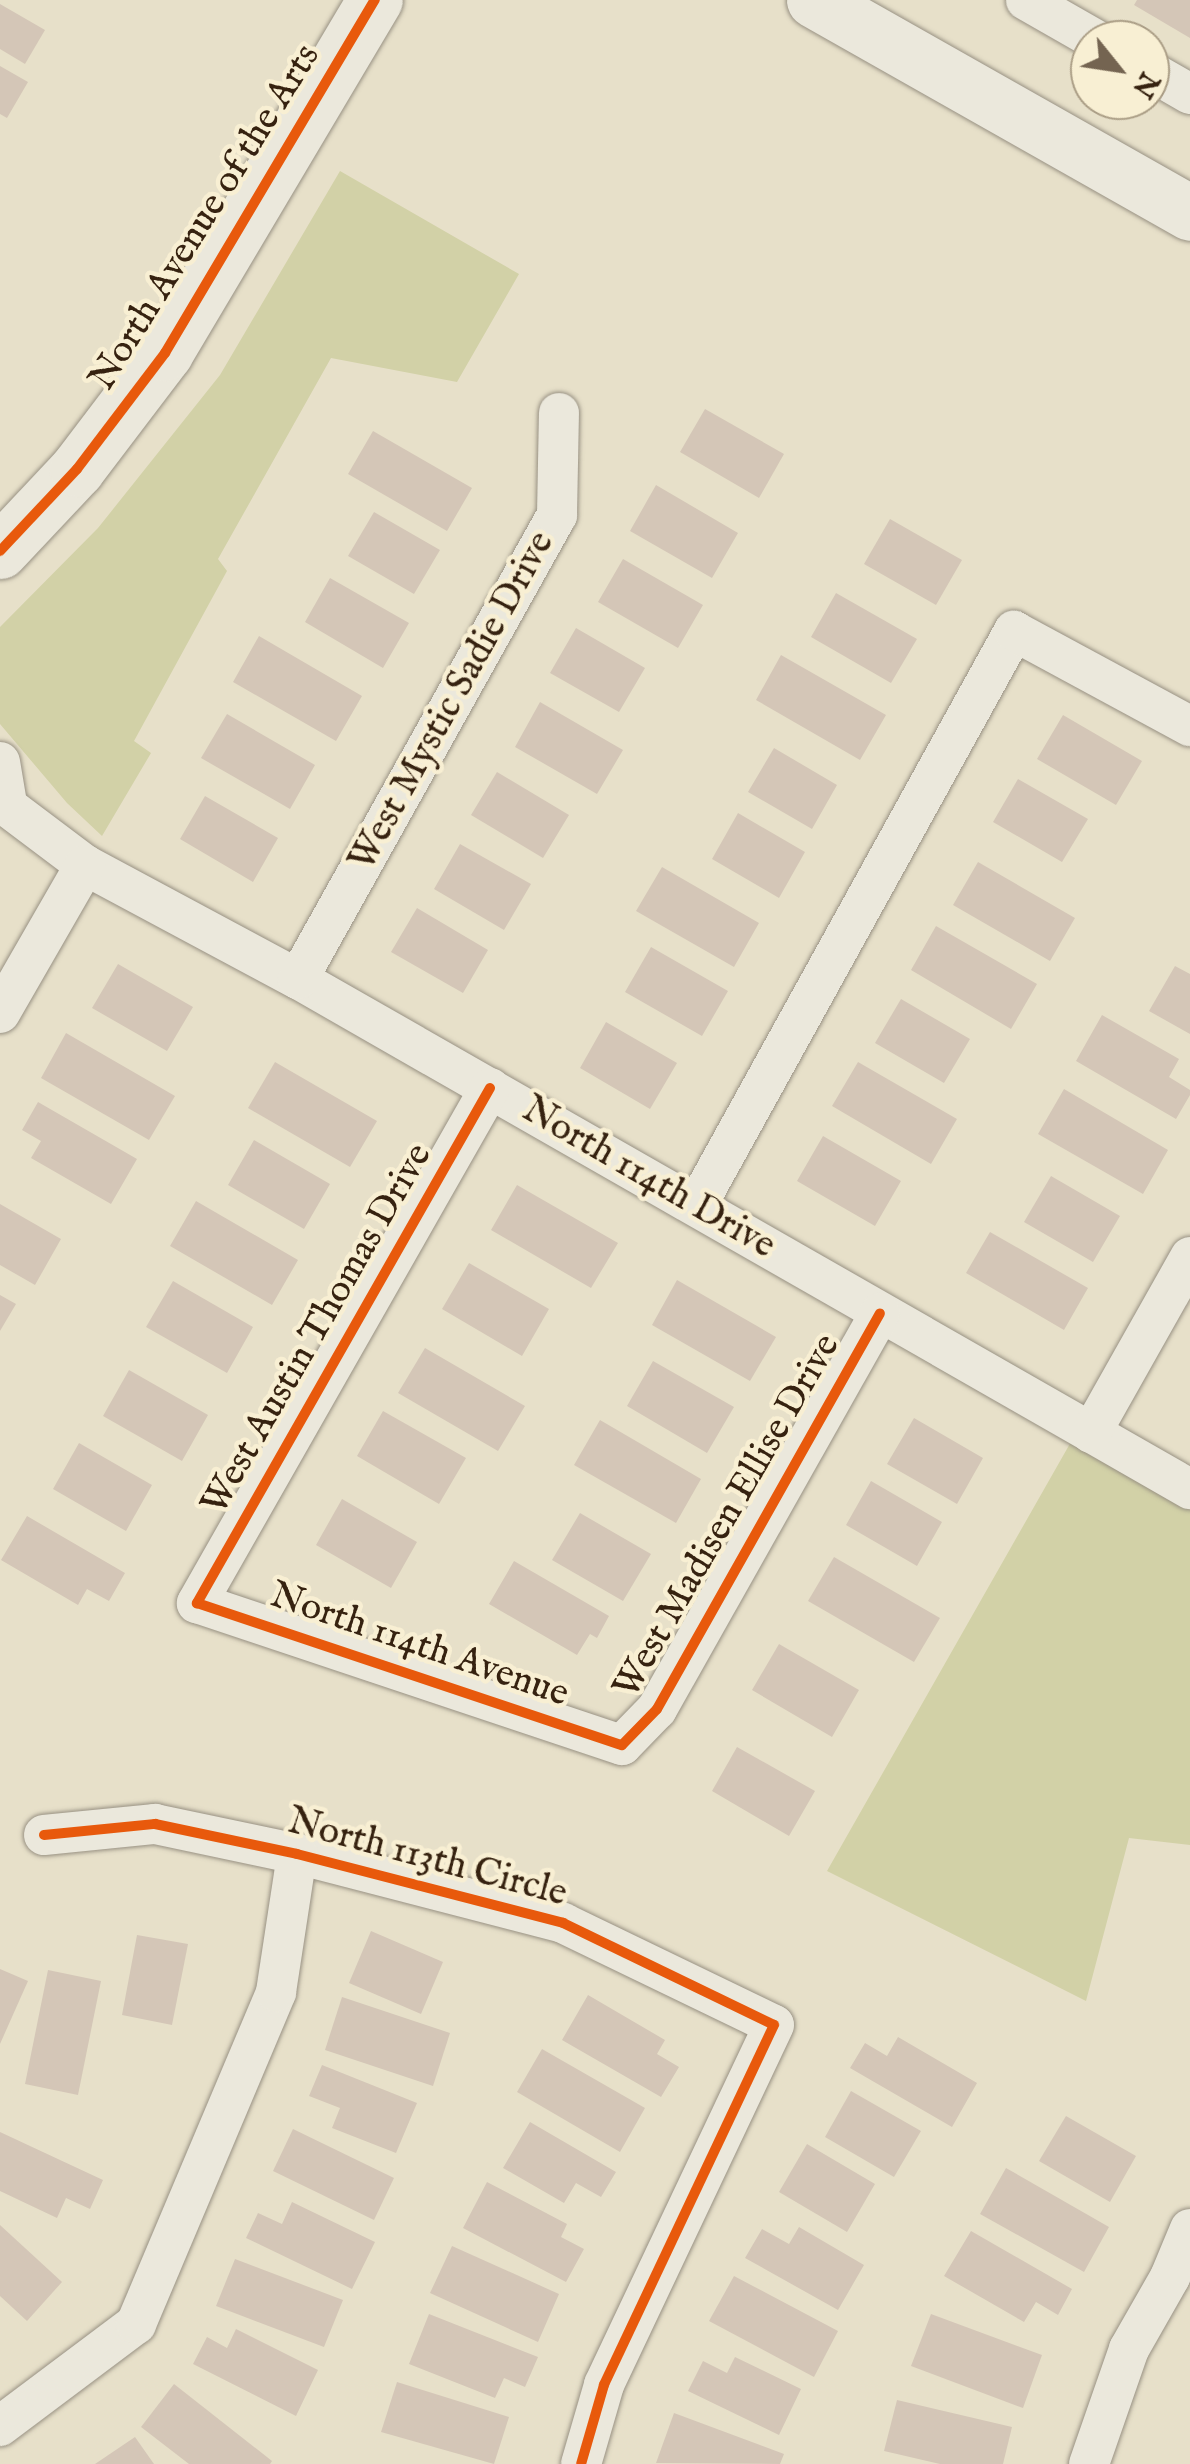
<!DOCTYPE html>
<style>
body{margin:0}
#map{position:relative;width:1190px;height:2464px;overflow:hidden;background:#e7e0c9;font-family:"IM FELL English",serif}
div>[style]{position:absolute}
[style*='--x']{left:calc(var(--x)*1px);top:calc(var(--y)*1px);width:calc(var(--w)*1px);rotate:calc(var(--a)*1deg)}
.green>*{inset:0;background:#d2d1a7}
.building>*{inset:0;background:#d4c6b7}
.roads{filter:drop-shadow(0 0 2px #989183) drop-shadow(0 0 2px #989183)}
.street>*{height:40px;margin:-20px;padding:0 20px;transform-origin:20px;border-radius:20px;background:#ebe8dc}
.secondary>*{height:55px;margin:-27.5px;padding:0 27.5px;transform-origin:27.5px;border-radius:27.5px;background:#ebe8dc}
.cycleway>*{height:10px;margin:-5px;padding:0 5px;transform-origin:5px;border-radius:5px;background:#e8590c}
span{translate:-50% -50%;white-space:nowrap;text-align:center;line-height:1.15;-webkit-text-stroke:9px #f8efd3;paint-order:stroke}
.street-label{font-size:38px;color:#362210}
.north{position:absolute;left:1070px;top:20px;width:100px;height:100px;box-sizing:border-box;background:#f8efd3;border:2px solid #aa9d85;border-radius:50%;rotate:120deg;font-size:28px;font-weight:700;line-height:40px;text-align:center;color:#362210}
.north::after{content:'';display:block;margin:auto;width:35px;height:45px;background:#746451;clip-path:polygon(50% 0,100% 100%,50% 72%,0 100%)}
</style>
<div id="map">
<div class="green">
<i style="clip-path:polygon(340px 171px,519px 274px,457px 382px,331px 358px,218px 559px,227px 571px,134px 741px,151px 753px,102px 836px,67px 803px,0 724px,0 627px,98px 528px,220px 375px)"></i>
<i style="clip-path:polygon(1080px 1426px,1190px 1489px,1190px 1845px,1129px 1838px,1086px 2001px,827px 1871px)"></i>
</div>
<div class="building">
<i style="clip-path:polygon(1137px 0,1190px 0,1190px 38px,1134px 5px)"></i>
<i style="clip-path:polygon(0 4px,45px 30px,25px 64px,0 49px)"></i>
<i style="clip-path:polygon(0 66px,28px 82px,7px 118px,0 114px)"></i>
<i style="clip-path:polygon(705px 409px,784px 454px,759px 498px,680px 452px)"></i>
<i style="clip-path:polygon(373px 431px,472px 488px,447px 531px,348px 474px)"></i>
<i style="clip-path:polygon(656px 485px,738px 533px,712px 578px,630px 531px)"></i>
<i style="clip-path:polygon(374px 512px,440px 550px,414px 594px,348px 556px)"></i>
<i style="clip-path:polygon(890px 519px,962px 560px,936px 605px,864px 564px)"></i>
<i style="clip-path:polygon(623px 559px,703px 605px,678px 648px,598px 602px)"></i>
<i style="clip-path:polygon(330px 578px,409px 623px,383px 668px,305px 622px)"></i>
<i style="clip-path:polygon(836px 593px,917px 639px,891px 683px,811px 637px)"></i>
<i style="clip-path:polygon(576px 628px,645px 668px,619px 712px,550px 673px)"></i>
<i style="clip-path:polygon(259px 636px,362px 696px,336px 741px,233px 682px)"></i>
<i style="clip-path:polygon(781px 655px,886px 715px,860px 760px,756px 700px)"></i>
<i style="clip-path:polygon(540px 702px,623px 750px,597px 794px,515px 747px)"></i>
<i style="clip-path:polygon(227px 714px,315px 765px,290px 809px,201px 758px)"></i>
<i style="clip-path:polygon(1063px 715px,1142px 761px,1116px 805px,1037px 759px)"></i>
<i style="clip-path:polygon(774px 748px,837px 785px,812px 829px,748px 792px)"></i>
<i style="clip-path:polygon(497px 772px,569px 815px,543px 858px,471px 815px)"></i>
<i style="clip-path:polygon(1018px 779px,1088px 819px,1062px 862px,993px 822px)"></i>
<i style="clip-path:polygon(205px 796px,278px 838px,253px 882px,180px 839px)"></i>
<i style="clip-path:polygon(738px 813px,805px 852px,779px 898px,712px 859px)"></i>
<i style="clip-path:polygon(460px 844px,531px 884px,504px 930px,434px 889px)"></i>
<i style="clip-path:polygon(978px 862px,1075px 918px,1050px 961px,953px 905px)"></i>
<i style="clip-path:polygon(662px 867px,759px 923px,734px 967px,636px 911px)"></i>
<i style="clip-path:polygon(417px 908px,488px 950px,463px 993px,391px 952px)"></i>
<i style="clip-path:polygon(936px 926px,1037px 984px,1011px 1029px,911px 970px)"></i>
<i style="clip-path:polygon(651px 947px,728px 991px,702px 1036px,625px 992px)"></i>
<i style="clip-path:polygon(118px 964px,193px 1007px,167px 1051px,92px 1008px)"></i>
<i style="clip-path:polygon(1175px 966px,1190px 974px,1190px 1034px,1149px 1011px)"></i>
<i style="clip-path:polygon(901px 999px,970px 1039px,944px 1083px,875px 1043px)"></i>
<i style="clip-path:polygon(1102px 1015px,1179px 1059px,1169px 1077px,1190px 1090px,1190px 1095px,1176px 1119px,1076px 1061px)"></i>
<i style="clip-path:polygon(606px 1022px,677px 1063px,650px 1109px,580px 1068px)"></i>
<i style="clip-path:polygon(66px 1033px,175px 1096px,149px 1140px,41px 1078px)"></i>
<i style="clip-path:polygon(275px 1062px,377px 1121px,350px 1167px,248px 1108px)"></i>
<i style="clip-path:polygon(858px 1062px,957px 1119px,931px 1164px,832px 1106px)"></i>
<i style="clip-path:polygon(1064px 1089px,1168px 1150px,1143px 1194px,1038px 1134px)"></i>
<i style="clip-path:polygon(38px 1102px,137px 1159px,111px 1204px,31px 1158px,41px 1141px,22px 1130px)"></i>
<i style="clip-path:polygon(823px 1136px,901px 1181px,875px 1226px,797px 1181px)"></i>
<i style="clip-path:polygon(254px 1140px,330px 1184px,304px 1229px,228px 1185px)"></i>
<i style="clip-path:polygon(1051px 1176px,1120px 1216px,1093px 1262px,1024px 1222px)"></i>
<i style="clip-path:polygon(517px 1185px,618px 1243px,591px 1288px,491px 1230px)"></i>
<i style="clip-path:polygon(196px 1201px,298px 1260px,272px 1305px,170px 1246px)"></i>
<i style="clip-path:polygon(0 1204px,61px 1239px,35px 1285px,0 1265px)"></i>
<i style="clip-path:polygon(990px 1232px,1088px 1288px,1064px 1330px,966px 1273px)"></i>
<i style="clip-path:polygon(469px 1263px,549px 1309px,522px 1356px,442px 1309px)"></i>
<i style="clip-path:polygon(677px 1280px,776px 1337px,750px 1381px,652px 1325px)"></i>
<i style="clip-path:polygon(173px 1281px,253px 1327px,227px 1373px,146px 1327px)"></i>
<i style="clip-path:polygon(0 1295px,16px 1304px,0 1331px)"></i>
<i style="clip-path:polygon(425px 1348px,525px 1406px,498px 1451px,398px 1393px)"></i>
<i style="clip-path:polygon(653px 1361px,734px 1407px,707px 1453px,627px 1406px)"></i>
<i style="clip-path:polygon(129px 1370px,208px 1415px,182px 1461px,103px 1416px)"></i>
<i style="clip-path:polygon(383px 1411px,466px 1458px,439px 1504px,357px 1456px)"></i>
<i style="clip-path:polygon(914px 1418px,983px 1458px,957px 1504px,887px 1464px)"></i>
<i style="clip-path:polygon(600px 1420px,701px 1479px,676px 1523px,574px 1465px)"></i>
<i style="clip-path:polygon(79px 1443px,152px 1485px,126px 1531px,53px 1489px)"></i>
<i style="clip-path:polygon(871px 1481px,942px 1522px,917px 1566px,846px 1525px)"></i>
<i style="clip-path:polygon(342px 1499px,417px 1542px,391px 1588px,316px 1545px)"></i>
<i style="clip-path:polygon(580px 1513px,651px 1554px,623px 1601px,552px 1560px)"></i>
<i style="clip-path:polygon(27px 1516px,125px 1573px,109px 1601px,87px 1589px,78px 1605px,1px 1560px)"></i>
<i style="clip-path:polygon(834px 1557px,940px 1618px,914px 1662px,808px 1601px)"></i>
<i style="clip-path:polygon(514px 1561px,609px 1616px,597px 1638px,590px 1634px,577px 1655px,489px 1604px)"></i>
<i style="clip-path:polygon(779px 1644px,859px 1690px,832px 1737px,752px 1690px)"></i>
<i style="clip-path:polygon(737px 1747px,815px 1791px,789px 1836px,712px 1791px)"></i>
<i style="clip-path:polygon(371px 1931px,443px 1962px,421px 2014px,349px 1983px)"></i>
<i style="clip-path:polygon(137px 1935px,188px 1944px,172px 2025px,122px 2015px)"></i>
<i style="clip-path:polygon(0 1969px,28px 1981px,0 2044px)"></i>
<i style="clip-path:polygon(48px 1970px,101px 1981px,78px 2095px,25px 2084px)"></i>
<i style="clip-path:polygon(588px 1995px,665px 2040px,657px 2054px,679px 2067px,661px 2097px,562px 2040px)"></i>
<i style="clip-path:polygon(342px 1997px,450px 2033px,433px 2086px,325px 2050px)"></i>
<i style="clip-path:polygon(898px 2037px,977px 2083px,952px 2127px,850px 2068px,865px 2043px,887px 2056px)"></i>
<i style="clip-path:polygon(542px 2049px,645px 2108px,620px 2152px,517px 2092px)"></i>
<i style="clip-path:polygon(322px 2065px,417px 2103px,396px 2153px,332px 2128px,340px 2108px,309px 2096px)"></i>
<i style="clip-path:polygon(851px 2091px,921px 2131px,894px 2177px,825px 2137px)"></i>
<i style="clip-path:polygon(1066px 2116px,1136px 2156px,1110px 2202px,1039px 2161px)"></i>
<i style="clip-path:polygon(530px 2122px,616px 2172px,601px 2197px,576px 2183px,564px 2203px,503px 2168px)"></i>
<i style="clip-path:polygon(293px 2129px,394px 2178px,374px 2220px,273px 2171px)"></i>
<i style="clip-path:polygon(0 2132px,103px 2180px,90px 2209px,66px 2198px,57px 2218px,0 2191px)"></i>
<i style="clip-path:polygon(807px 2144px,875px 2184px,847px 2232px,779px 2192px)"></i>
<i style="clip-path:polygon(1006px 2168px,1109px 2227px,1084px 2272px,980px 2214px)"></i>
<i style="clip-path:polygon(487px 2182px,567px 2224px,561px 2237px,584px 2249px,566px 2282px,463px 2228px)"></i>
<i style="clip-path:polygon(292px 2202px,375px 2242px,352px 2289px,246px 2238px,258px 2213px,282px 2224px)"></i>
<i style="clip-path:polygon(0 2225px,62px 2282px,27px 2321px,0 2296px)"></i>
<i style="clip-path:polygon(799px 2227px,864px 2265px,838px 2310px,745px 2258px,762px 2229px,789px 2244px)"></i>
<i style="clip-path:polygon(971px 2231px,1072px 2289px,1058px 2315px,1036px 2302px,1024px 2322px,944px 2276px)"></i>
<i style="clip-path:polygon(452px 2246px,559px 2294px,538px 2342px,430px 2293px)"></i>
<i style="clip-path:polygon(235px 2259px,343px 2300px,324px 2347px,216px 2306px)"></i>
<i style="clip-path:polygon(734px 2276px,838px 2331px,814px 2377px,709px 2321px)"></i>
<i style="clip-path:polygon(429px 2314px,538px 2357px,525px 2387px,504px 2378px,495px 2398px,409px 2364px)"></i>
<i style="clip-path:polygon(931px 2314px,1042px 2355px,1023px 2408px,911px 2366px)"></i>
<i style="clip-path:polygon(236px 2329px,318px 2370px,296px 2416px,193px 2364px,207px 2337px,227px 2348px)"></i>
<i style="clip-path:polygon(735px 2357px,801px 2389px,779px 2435px,688px 2391px,703px 2361px,727px 2373px)"></i>
<i style="clip-path:polygon(397px 2382px,509px 2417px,494px 2464px,381px 2432px)"></i>
<i style="clip-path:polygon(174px 2384px,272px 2461px,270px 2464px,189px 2464px,141px 2427px)"></i>
<i style="clip-path:polygon(897px 2400px,1012px 2427px,1003px 2464px,940px 2464px,884px 2451px)"></i>
<i style="clip-path:polygon(674px 2413px,784px 2454px,780px 2464px,656px 2463px)"></i>
<i style="clip-path:polygon(135px 2437px,154px 2464px,95px 2464px)"></i>
</div>
<div class="roads">
<div class="street">
<i style="--x:1026;--y:0;--w:81;--a:29.7"></i>
<i style="--x:1150;--y:71;--w:46;--a:29.9"></i>
<i style="--x:0;--y:762;--w:43;--a:80.5"></i>
<i style="--x:0;--y:801;--w:106;--a:37"></i>
<i style="--x:85;--y:865;--w:242;--a:28.2"></i>
<i style="--x:298;--y:979;--w:1028;--a:29.76"></i>
<i style="--x:298;--y:979;--w:531;--a:-60.83"></i>
<i style="--x:557;--y:515;--w:102;--a:-88.9"></i>
<i style="--x:0;--y:1013;--w:171;--a:-60.1"></i>
<i style="--x:490;--y:1088;--w:593;--a:119.64"></i>
<i style="--x:197;--y:1603;--w:448;--a:18.5"></i>
<i style="--x:622;--y:1745;--w:50;--a:-45.8"></i>
<i style="--x:657;--y:1709;--w:454;--a:-60.6"></i>
<i style="--x:697;--y:1205;--w:656;--a:-61.09"></i>
<i style="--x:1014;--y:631;--w:200;--a:28.4"></i>
<i style="--x:1091;--y:1433;--w:202;--a:-60.6"></i>
<i style="--x:44;--y:1835;--w:112;--a:-5.7"></i>
<i style="--x:155;--y:1824;--w:145;--a:11.9"></i>
<i style="--x:297;--y:1854;--w:275;--a:14.5"></i>
<i style="--x:563;--y:1923;--w:234;--a:25.8"></i>
<i style="--x:774;--y:2025;--w:398;--a:115.3"></i>
<i style="--x:604;--y:2385;--w:82;--a:106.2"></i>
<i style="--x:0;--y:2426;--w:170;--a:-36.9"></i>
<i style="--x:136;--y:2324;--w:360;--a:-67.1"></i>
<i style="--x:276;--y:1992;--w:140;--a:-81.3"></i>
<i style="--x:1089;--y:2464;--w:122;--a:-70.8"></i>
<i style="--x:1129;--y:2349;--w:83;--a:-60.3"></i>
<i style="--x:1170;--y:2277;--w:52;--a:-67.4"></i>
</div>
<div class="secondary">
<i style="--x:814;--y:0;--w:432;--a:29.5"></i>
<i style="--x:0;--y:551;--w:112;--a:-46.8"></i>
<i style="--x:77;--y:469;--w:146;--a:-52.8"></i>
<i style="--x:165;--y:353;--w:411;--a:-59.3"></i>
</div>
</div>
<div class="cycleway">
<i style="--x:0;--y:551;--w:112;--a:-46.8"></i>
<i style="--x:77;--y:469;--w:146;--a:-52.8"></i>
<i style="--x:165;--y:353;--w:411;--a:-59.3"></i>
<i style="--x:490;--y:1088;--w:593;--a:119.64"></i>
<i style="--x:197;--y:1603;--w:448;--a:18.5"></i>
<i style="--x:622;--y:1745;--w:50;--a:-45.8"></i>
<i style="--x:657;--y:1709;--w:454;--a:-60.6"></i>
<i style="--x:44;--y:1835;--w:112;--a:-5.7"></i>
<i style="--x:155;--y:1824;--w:145;--a:11.9"></i>
<i style="--x:297;--y:1854;--w:275;--a:14.5"></i>
<i style="--x:563;--y:1923;--w:234;--a:25.8"></i>
<i style="--x:774;--y:2025;--w:398;--a:115.3"></i>
<i style="--x:604;--y:2385;--w:82;--a:106.2"></i>
</div>
<div class="street-label">
<span style="left:206px;top:218px;rotate:-58deg">North Avenue of the Arts</span>
<span style="left:453px;top:702px;rotate:-61deg">West Mystic Sadie Drive</span>
<span style="left:648px;top:1179px;rotate:30deg">North 114th Drive</span>
<span style="left:318px;top:1330px;rotate:-60deg">West Austin Thomas Drive</span>
<span style="left:728px;top:1517px;rotate:-60deg">West Madisen Ellise Drive</span>
<span style="left:419px;top:1646px;rotate:19deg">North 114th Avenue</span>
<span style="left:427px;top:1859px;rotate:15deg">North 113th Circle</span>
</div>
<div class="north">N</div>
</div>
